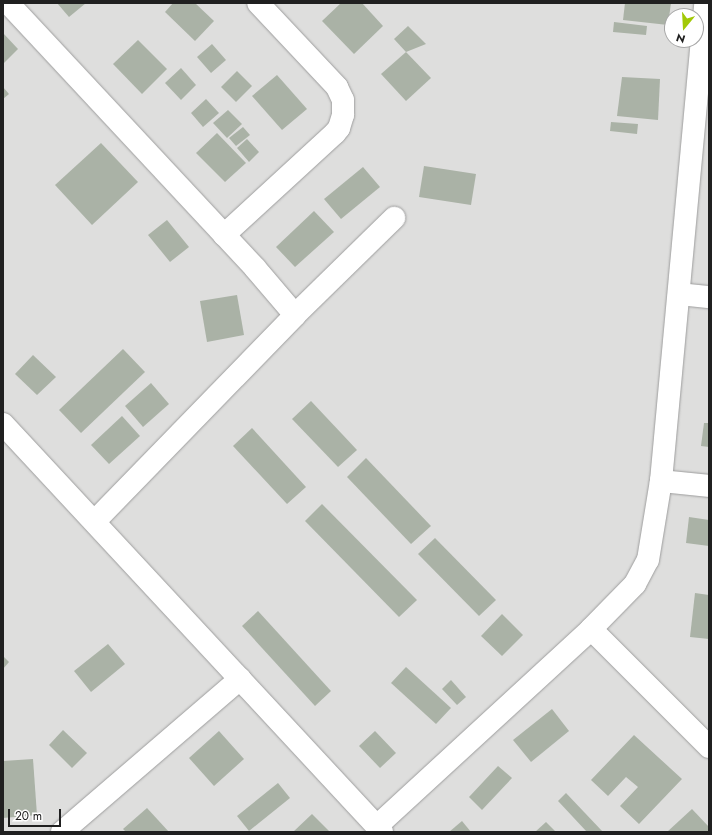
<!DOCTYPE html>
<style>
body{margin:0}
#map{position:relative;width:712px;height:835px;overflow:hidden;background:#e8f0e7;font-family:Jost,sans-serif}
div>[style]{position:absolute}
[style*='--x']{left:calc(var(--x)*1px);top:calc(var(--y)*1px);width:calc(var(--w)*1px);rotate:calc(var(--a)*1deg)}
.residential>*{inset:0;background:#dededd}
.building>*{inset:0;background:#aab2a6}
.roads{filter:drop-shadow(0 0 1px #9d9d9d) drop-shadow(0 0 1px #9d9d9d)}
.minor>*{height:22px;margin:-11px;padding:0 11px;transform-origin:11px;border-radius:11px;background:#fff}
span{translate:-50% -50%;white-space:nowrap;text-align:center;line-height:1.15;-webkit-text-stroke:4px #fff;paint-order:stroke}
.frame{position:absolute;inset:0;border:4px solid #202020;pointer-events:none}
.north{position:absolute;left:664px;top:8px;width:40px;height:40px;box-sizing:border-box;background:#fff;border:1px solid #a6a6a6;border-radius:50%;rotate:198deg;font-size:11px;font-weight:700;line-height:16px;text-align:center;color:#202020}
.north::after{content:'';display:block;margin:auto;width:14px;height:18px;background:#a2c907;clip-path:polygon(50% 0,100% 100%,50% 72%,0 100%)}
.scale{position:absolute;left:8px;top:809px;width:53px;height:18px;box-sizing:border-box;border:2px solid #202020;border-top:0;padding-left:5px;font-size:12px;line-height:14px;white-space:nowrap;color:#202020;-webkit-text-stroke:3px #fff;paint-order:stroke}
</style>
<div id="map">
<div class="residential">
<i style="clip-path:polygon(evenodd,3px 3px,709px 3px,709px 832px,3px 832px,3px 3px,672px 16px,696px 16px,696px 40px,672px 40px,672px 16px)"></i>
</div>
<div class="building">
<i style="clip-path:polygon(57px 3px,86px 3px,69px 17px)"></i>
<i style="clip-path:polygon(173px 3px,195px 3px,214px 21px,195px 41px,165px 12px)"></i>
<i style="clip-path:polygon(341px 3px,362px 3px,383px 26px,354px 54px,322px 21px)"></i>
<i style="clip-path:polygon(625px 3px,671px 3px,668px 25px,623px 20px)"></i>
<i style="clip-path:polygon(614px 22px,647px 26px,646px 35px,613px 32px)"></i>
<i style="clip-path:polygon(408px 26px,426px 44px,406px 52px,394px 39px)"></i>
<i style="clip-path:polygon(3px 33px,18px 49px,3px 64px)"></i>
<i style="clip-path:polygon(138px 40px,167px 69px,142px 94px,113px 64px)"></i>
<i style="clip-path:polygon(212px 44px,226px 60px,211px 73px,197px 57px)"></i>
<i style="clip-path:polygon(406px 52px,431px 78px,406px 101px,381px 74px)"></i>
<i style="clip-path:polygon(181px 68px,196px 85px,181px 100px,165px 83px)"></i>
<i style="clip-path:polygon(237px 71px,252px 86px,236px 102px,221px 87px)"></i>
<i style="clip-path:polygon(277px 75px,307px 109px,282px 130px,252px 96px)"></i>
<i style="clip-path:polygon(622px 77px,660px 79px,658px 120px,617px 116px)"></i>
<i style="clip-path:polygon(3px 87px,9px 94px,3px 99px)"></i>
<i style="clip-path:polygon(206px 99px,219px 113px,203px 127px,191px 113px)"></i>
<i style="clip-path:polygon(228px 110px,242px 124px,227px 138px,213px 123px)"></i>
<i style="clip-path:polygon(611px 122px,638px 124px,637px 134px,610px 131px)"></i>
<i style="clip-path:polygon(243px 127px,250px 135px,236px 146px,229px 138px)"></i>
<i style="clip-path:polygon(217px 133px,246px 163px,225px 182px,196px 153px)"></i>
<i style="clip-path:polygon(247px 139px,259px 152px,249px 162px,237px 148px)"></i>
<i style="clip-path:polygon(101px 143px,138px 182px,92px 225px,55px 185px)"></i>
<i style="clip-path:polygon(424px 166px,476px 174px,471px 205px,419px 197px)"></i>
<i style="clip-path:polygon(363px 167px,380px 187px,341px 219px,324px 199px)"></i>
<i style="clip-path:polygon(314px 211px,334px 232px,295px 267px,276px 247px)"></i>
<i style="clip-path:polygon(167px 220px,189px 247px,170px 262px,148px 235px)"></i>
<i style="clip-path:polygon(237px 295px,244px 335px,207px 342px,200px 301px)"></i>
<i style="clip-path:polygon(123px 349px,145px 372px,81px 433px,59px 410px)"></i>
<i style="clip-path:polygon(33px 355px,56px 377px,37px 395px,15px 374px)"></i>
<i style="clip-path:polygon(151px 383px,169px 404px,143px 427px,125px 406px)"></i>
<i style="clip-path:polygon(311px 401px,357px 450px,338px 467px,292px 419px)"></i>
<i style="clip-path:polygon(122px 416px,140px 436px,109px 464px,91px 445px)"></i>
<i style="clip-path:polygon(704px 423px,709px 423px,709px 447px,701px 446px)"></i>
<i style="clip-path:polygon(252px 428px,306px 487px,287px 504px,233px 446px)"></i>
<i style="clip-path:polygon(366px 458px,431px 526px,411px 544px,347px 477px)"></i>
<i style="clip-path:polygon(322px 504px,417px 600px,399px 617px,305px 521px)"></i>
<i style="clip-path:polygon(689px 517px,709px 520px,709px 546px,686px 543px)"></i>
<i style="clip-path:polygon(435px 538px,496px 600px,479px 616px,418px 554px)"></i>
<i style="clip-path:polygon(695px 593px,709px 595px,709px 639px,690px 637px)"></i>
<i style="clip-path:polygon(258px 611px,331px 691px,315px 706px,242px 626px)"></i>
<i style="clip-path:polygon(502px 614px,523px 635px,502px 656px,481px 636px)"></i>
<i style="clip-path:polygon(108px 644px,125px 664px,91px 692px,74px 671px)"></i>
<i style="clip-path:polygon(3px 656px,9px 662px,3px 669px)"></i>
<i style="clip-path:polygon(406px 667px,451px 708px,436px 724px,391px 683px)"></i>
<i style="clip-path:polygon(451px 680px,466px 697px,457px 705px,442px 689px)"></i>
<i style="clip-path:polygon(552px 709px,569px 731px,531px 762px,513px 740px)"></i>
<i style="clip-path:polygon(63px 730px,87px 753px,72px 768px,49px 745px)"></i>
<i style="clip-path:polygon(219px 731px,244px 759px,214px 786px,189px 758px)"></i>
<i style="clip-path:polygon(375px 731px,396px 753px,380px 768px,359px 746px)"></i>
<i style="clip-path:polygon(634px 735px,682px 779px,639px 824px,620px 806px,638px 787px,626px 777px,608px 796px,591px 780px)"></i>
<i style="clip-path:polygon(33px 759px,37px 815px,3px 818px,3px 761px)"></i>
<i style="clip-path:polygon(498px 766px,512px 778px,482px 810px,469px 797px)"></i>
<i style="clip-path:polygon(278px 783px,290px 798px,249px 831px,237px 816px)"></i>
<i style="clip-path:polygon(566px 793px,603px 832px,587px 832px,558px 801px)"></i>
<i style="clip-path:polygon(147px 808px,169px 832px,126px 832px,123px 829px)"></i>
<i style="clip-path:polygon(692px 809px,709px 827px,709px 832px,667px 832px)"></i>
<i style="clip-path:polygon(312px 814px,330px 832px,293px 832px)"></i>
<i style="clip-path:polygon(462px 821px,471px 832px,449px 832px)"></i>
<i style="clip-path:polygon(546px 822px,556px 832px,535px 832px)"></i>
</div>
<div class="roads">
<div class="minor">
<i style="--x:8;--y:3;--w:362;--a:47"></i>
<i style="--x:255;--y:268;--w:62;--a:49.6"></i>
<i style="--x:224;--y:235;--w:151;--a:-42.6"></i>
<i style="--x:335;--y:133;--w:6;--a:-51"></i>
<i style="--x:339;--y:128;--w:14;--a:-73"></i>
<i style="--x:343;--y:115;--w:15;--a:-90"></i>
<i style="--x:343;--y:100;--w:14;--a:-115"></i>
<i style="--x:337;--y:87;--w:115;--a:-133.2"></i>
<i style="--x:679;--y:294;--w:30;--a:6"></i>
<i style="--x:3;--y:424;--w:557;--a:47.11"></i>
<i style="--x:661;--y:481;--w:48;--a:5.9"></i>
<i style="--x:95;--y:521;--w:287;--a:-45.8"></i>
<i style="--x:295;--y:315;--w:139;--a:-44.4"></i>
<i style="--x:591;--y:629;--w:167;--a:45"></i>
<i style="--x:377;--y:826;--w:291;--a:-42.6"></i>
<i style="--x:591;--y:629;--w:63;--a:-45.6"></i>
<i style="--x:635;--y:584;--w:27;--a:-62"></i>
<i style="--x:648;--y:560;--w:80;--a:-80.7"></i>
<i style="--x:661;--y:481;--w:480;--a:-84.7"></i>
<i style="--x:62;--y:832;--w:235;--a:-40.7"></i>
</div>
</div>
<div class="frame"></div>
<div class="north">N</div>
<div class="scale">20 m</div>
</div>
